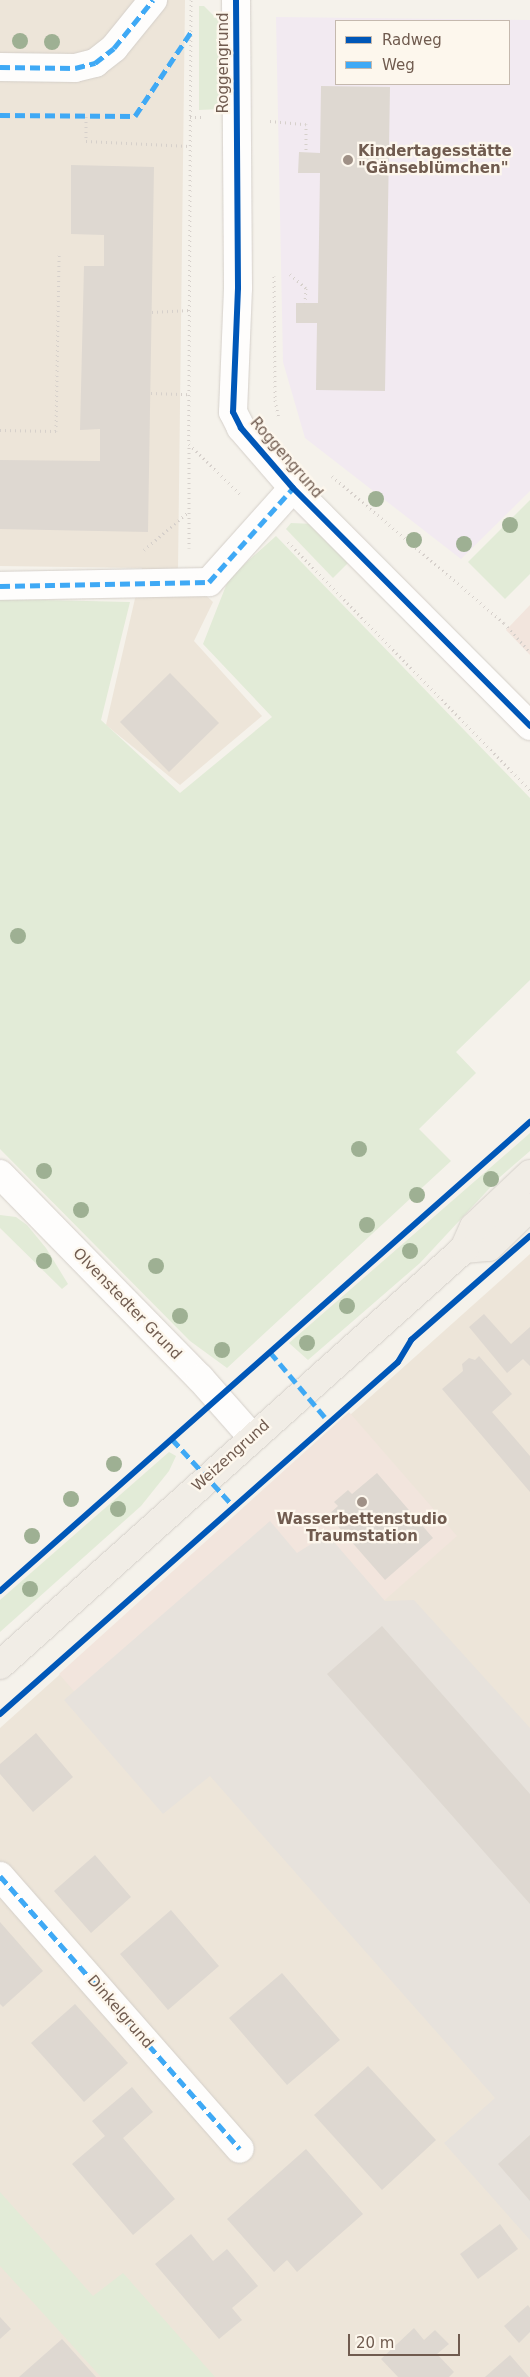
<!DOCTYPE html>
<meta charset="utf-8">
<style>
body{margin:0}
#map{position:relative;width:530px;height:2377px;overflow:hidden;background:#f5f2eb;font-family:"DejaVu Sans",sans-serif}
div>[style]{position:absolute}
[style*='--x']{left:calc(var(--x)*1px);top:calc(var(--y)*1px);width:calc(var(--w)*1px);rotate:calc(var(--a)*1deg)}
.residential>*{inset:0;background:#ede5d9}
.commercial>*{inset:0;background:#f2e5dd}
.industrial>*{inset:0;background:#e7e2dc}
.education>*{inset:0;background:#f2eaf1}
.green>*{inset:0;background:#e2ebd7}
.building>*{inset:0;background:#ded8d1}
.path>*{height:3px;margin-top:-1.5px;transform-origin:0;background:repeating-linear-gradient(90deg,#d6d0cb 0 1px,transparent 0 5px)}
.roads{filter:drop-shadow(0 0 1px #d4cfc9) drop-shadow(0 0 1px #d4cfc9)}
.minor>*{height:28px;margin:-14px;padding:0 14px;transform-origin:14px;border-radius:14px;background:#fefdfc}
.major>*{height:28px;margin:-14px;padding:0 14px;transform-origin:14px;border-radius:14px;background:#f1ede6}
.quiet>*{height:5px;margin-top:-2.5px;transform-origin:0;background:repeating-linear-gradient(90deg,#3fa9f5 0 10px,transparent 0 15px)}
.cycleway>*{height:6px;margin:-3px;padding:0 3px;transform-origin:3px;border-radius:3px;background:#0057b8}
.trees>*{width:16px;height:16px;margin:-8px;border-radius:50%;background:#9eb093}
.dots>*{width:14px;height:14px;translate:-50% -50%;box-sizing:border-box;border:2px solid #fdf7ed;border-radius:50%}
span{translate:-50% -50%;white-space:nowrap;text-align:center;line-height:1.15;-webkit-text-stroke:4.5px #fdf7ed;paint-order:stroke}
.street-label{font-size:15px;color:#705b4f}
.poi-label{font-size:15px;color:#705b4f;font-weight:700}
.left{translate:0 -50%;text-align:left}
.legend{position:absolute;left:335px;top:20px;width:175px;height:65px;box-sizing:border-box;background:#fdf7ed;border:1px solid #c5b9ae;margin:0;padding:6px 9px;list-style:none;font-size:15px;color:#705b4f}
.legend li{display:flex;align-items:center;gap:10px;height:25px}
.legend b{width:25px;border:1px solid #c5b9ae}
.scale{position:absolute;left:348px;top:2334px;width:112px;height:22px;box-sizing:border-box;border:2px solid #705b4f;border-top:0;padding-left:6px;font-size:15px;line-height:18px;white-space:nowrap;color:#705b4f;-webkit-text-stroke:4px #fdf7ed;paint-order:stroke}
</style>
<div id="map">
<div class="residential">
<i style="clip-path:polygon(0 0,185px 0,178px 569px,213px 602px,194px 641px,262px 716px,180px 785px,106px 725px,142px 568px,0 566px)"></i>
<i style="clip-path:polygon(530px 1254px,530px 2377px,0 2377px,0 1728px)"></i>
</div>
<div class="commercial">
<i style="clip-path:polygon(530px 605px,530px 655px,506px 630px)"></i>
<i style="clip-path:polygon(349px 1412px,457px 1536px,165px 1795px,59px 1674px)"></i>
</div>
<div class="industrial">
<i style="clip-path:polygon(270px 1521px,297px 1553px,327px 1534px,385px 1601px,414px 1600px,530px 1728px,530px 2240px,444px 2143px,495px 2098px,210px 1776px,163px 1814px,64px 1700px)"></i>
</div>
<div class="education">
<i style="clip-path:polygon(evenodd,276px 17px,530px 20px,530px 491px,461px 559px,305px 438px,283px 362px,276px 17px,336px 21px,509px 21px,509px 84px,336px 84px,336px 21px)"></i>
</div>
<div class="green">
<i style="clip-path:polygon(199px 6px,204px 6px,222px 24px,221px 109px,199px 110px)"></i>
<i style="clip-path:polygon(530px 500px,530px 574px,505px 599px,468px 562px)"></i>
<i style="clip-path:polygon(291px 523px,314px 524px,350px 561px,333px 578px,286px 529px)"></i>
<i style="clip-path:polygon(276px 536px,530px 798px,530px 980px,456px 1052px,476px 1073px,419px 1129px,451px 1161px,227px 1368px,190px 1341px,0 1149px,0 599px,130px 602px,101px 720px,180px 793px,272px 717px,203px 644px,229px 578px)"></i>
<i style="clip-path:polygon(530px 1133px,530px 1151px,500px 1177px,420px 1263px,308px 1360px,289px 1343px)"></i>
<i style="clip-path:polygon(0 1215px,16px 1217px,27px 1225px,46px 1248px,68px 1284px,62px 1289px,0 1228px)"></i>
<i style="clip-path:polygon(169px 1452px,176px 1456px,169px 1471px,141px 1506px,0 1632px,0 1600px)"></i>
<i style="clip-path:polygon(0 2192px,93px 2296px,123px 2273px,215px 2377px,101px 2377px,0 2266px)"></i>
</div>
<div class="building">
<i style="clip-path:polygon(321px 86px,390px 87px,385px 391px,316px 390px,317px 323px,296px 323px,296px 303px,318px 303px,320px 173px,298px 173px,299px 152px,320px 153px)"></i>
<i style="clip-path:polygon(71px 165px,154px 167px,148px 532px,0 529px,0 460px,100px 461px,100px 429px,80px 430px,84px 266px,104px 266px,104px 235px,71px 234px)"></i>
<i style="clip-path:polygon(170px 673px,219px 723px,169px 772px,120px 722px)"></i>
<i style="clip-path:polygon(484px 1314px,511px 1344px,530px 1327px,530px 1366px,523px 1359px,507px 1373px,469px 1327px)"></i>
<i style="clip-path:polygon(479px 1356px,512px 1394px,492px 1412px,530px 1456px,530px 1492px,442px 1389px,463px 1371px,462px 1364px,469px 1358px,475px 1360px)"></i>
<i style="clip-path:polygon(377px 1473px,433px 1538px,385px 1580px,328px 1515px,338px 1506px,334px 1502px,348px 1490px,352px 1494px)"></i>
<i style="clip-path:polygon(382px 1626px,530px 1794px,530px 1904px,327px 1674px)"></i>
<i style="clip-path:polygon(36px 1733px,73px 1777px,33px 1812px,0 1774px,0 1764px)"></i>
<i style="clip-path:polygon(95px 1855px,131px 1897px,91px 1933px,54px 1891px)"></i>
<i style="clip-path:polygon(171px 1910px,219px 1966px,168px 2010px,120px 1954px)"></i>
<i style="clip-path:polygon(0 1922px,43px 1971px,3px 2007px,0 2004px)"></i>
<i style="clip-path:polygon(282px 1973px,340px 2040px,287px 2085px,229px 2018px)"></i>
<i style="clip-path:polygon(75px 2004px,128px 2063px,84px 2102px,31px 2043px)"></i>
<i style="clip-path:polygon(368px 2066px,436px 2140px,382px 2190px,314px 2115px)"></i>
<i style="clip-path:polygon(132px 2087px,153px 2112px,123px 2138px,175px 2199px,133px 2235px,72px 2164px,105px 2136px,92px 2121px)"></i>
<i style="clip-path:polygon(530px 2135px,530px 2201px,498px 2164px)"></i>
<i style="clip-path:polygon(306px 2149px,363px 2214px,297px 2272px,287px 2260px,274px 2272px,227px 2219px)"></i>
<i style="clip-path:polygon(500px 2224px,518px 2249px,478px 2279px,460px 2254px)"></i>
<i style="clip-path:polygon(191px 2234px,213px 2261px,227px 2249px,258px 2286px,232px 2308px,242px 2320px,219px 2339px,155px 2264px)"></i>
<i style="clip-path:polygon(528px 2305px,530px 2308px,530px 2332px,519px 2343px,504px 2326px)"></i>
<i style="clip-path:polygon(0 2317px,11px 2329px,0 2339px)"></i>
<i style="clip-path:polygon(414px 2328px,424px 2340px,435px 2330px,449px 2344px,437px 2354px,454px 2372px,449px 2377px,398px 2377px,381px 2359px)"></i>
<i style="clip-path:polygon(62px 2339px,96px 2377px,19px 2377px)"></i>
<i style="clip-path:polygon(510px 2355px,529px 2377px,485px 2377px)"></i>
</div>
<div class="path">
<i style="--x:191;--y:0;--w:444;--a:90.3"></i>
<i style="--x:189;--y:444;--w:73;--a:44.4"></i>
<i style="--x:86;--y:116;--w:25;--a:90"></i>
<i style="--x:86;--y:141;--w:104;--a:2.8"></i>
<i style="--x:190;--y:117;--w:14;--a:0"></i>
<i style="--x:270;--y:121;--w:36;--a:5"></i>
<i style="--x:306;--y:124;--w:29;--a:90"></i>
<i style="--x:290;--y:274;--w:21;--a:41"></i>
<i style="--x:306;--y:288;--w:15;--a:94"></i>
<i style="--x:274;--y:276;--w:124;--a:89.5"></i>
<i style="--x:275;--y:400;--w:19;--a:78"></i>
<i style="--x:152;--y:312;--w:38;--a:-3"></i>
<i style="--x:151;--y:393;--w:38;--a:2"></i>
<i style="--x:0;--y:430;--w:56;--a:1"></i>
<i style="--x:56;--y:431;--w:176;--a:-89"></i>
<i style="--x:332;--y:476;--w:226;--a:40.5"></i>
<i style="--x:504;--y:623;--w:39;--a:48"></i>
<i style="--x:288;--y:542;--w:347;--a:45.7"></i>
<i style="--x:189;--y:548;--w:103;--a:-90"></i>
<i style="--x:144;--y:550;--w:58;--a:-40.8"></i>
</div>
<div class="roads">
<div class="minor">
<i style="--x:236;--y:0;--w:288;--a:89.6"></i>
<i style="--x:238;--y:288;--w:124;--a:92.3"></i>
<i style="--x:233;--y:412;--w:18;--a:63"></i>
<i style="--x:241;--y:428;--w:79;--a:49.1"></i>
<i style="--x:293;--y:488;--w:336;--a:45.1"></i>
<i style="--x:0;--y:67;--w:75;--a:0.8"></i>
<i style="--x:75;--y:68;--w:21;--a:-14"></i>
<i style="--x:95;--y:63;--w:24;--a:-38"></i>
<i style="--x:114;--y:48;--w:62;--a:-50.9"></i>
<i style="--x:0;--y:586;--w:209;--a:-1.1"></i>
<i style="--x:209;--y:582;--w:126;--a:-48.2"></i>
<i style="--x:0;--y:1174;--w:286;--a:45.6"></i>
<i style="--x:200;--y:1378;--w:79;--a:48.6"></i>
<i style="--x:0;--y:1876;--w:363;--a:48.7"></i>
</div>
<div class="major">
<i style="--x:464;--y:1249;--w:25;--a:-5"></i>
<i style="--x:489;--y:1247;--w:57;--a:-44.3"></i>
<i style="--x:0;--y:1665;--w:623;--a:-41.88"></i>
<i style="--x:464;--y:1249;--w:24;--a:-66"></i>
<i style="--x:474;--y:1227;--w:77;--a:-43.4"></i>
</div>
</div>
<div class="quiet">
<i style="--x:0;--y:67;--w:75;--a:0.8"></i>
<i style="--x:75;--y:68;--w:21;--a:-14"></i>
<i style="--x:95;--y:63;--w:24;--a:-38"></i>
<i style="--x:114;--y:48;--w:62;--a:-50.9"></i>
<i style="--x:0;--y:115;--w:135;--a:0.4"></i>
<i style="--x:135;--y:116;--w:101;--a:-56.3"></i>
<i style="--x:0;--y:586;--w:209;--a:-1.1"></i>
<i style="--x:209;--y:582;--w:126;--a:-48.2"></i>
<i style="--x:270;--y:1352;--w:92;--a:49.9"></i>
<i style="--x:172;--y:1439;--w:92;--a:47.6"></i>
<i style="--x:0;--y:1876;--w:363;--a:48.7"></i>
</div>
<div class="cycleway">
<i style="--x:236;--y:0;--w:288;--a:89.6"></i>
<i style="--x:238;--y:288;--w:124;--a:92.3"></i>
<i style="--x:233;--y:412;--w:18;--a:63"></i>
<i style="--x:241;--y:428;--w:79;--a:49.1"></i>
<i style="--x:293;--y:488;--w:336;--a:45.1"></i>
<i style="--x:0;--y:1591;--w:708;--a:-41.51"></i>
<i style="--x:0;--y:1714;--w:531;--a:-41.49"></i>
<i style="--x:398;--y:1362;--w:26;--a:-59"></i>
<i style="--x:411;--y:1340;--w:158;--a:-41.2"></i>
</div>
<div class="trees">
<i style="left:20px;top:41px"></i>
<i style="left:52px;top:42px"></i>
<i style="left:376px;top:499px"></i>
<i style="left:510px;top:525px"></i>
<i style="left:414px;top:540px"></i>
<i style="left:464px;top:544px"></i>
<i style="left:18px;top:936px"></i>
<i style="left:359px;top:1149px"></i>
<i style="left:44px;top:1171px"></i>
<i style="left:491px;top:1179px"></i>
<i style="left:417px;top:1195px"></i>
<i style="left:81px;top:1210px"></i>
<i style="left:367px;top:1225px"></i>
<i style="left:410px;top:1251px"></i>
<i style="left:44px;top:1261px"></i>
<i style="left:156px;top:1266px"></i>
<i style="left:347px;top:1306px"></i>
<i style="left:180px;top:1316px"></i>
<i style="left:307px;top:1343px"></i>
<i style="left:222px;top:1350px"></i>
<i style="left:114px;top:1464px"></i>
<i style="left:71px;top:1499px"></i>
<i style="left:118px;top:1509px"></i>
<i style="left:32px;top:1536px"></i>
<i style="left:30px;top:1589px"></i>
</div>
<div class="dots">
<i style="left:348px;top:160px;background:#9f9086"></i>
<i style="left:362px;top:1502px;background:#9f9086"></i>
</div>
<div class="street-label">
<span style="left:224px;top:63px;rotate:-90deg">Roggengrund</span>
<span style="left:286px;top:458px;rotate:49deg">Roggengrund</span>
<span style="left:127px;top:1304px;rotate:46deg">Olvenstedter Grund</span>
<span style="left:231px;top:1456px;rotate:-42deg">Weizengrund</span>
<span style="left:120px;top:2012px;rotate:49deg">Dinkelgrund</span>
</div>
<div class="poi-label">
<span class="left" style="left:358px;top:160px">Kindertagesstätte<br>"Gänseblümchen"</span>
<span style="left:362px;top:1528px">Wasserbettenstudio<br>Traumstation</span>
</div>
<ul class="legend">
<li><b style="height:6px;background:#0057b8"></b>Radweg</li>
<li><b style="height:6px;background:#3fa9f5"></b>Weg</li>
</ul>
<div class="scale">20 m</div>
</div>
